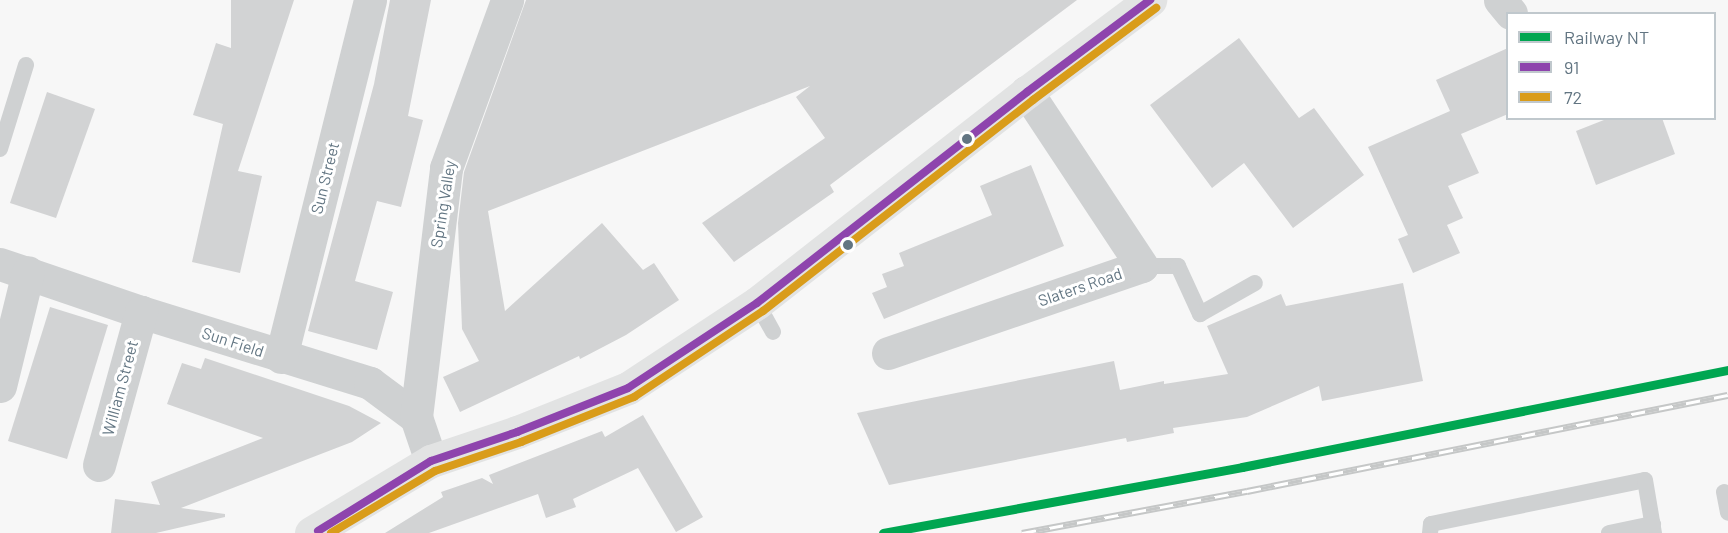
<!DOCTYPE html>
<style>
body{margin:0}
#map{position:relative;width:1728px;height:533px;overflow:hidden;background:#f7f7f7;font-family:Barlow,sans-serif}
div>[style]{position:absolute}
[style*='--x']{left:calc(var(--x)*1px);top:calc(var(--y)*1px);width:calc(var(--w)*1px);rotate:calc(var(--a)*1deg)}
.building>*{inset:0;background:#d2d3d4}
.lane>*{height:16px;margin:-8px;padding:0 8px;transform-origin:8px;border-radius:8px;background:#cfd1d2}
.street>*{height:33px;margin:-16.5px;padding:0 16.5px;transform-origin:16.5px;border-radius:16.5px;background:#cfd1d2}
.secondary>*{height:33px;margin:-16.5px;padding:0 16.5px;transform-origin:16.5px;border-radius:16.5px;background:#e2e3e3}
.rail>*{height:7px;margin-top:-3.5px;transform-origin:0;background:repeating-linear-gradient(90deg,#fff 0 14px,#c5c7c7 0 28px);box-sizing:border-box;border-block:2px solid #c5c7c7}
.bus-1>*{height:8px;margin:-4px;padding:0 4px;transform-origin:4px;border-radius:4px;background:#8e44ad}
.bus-2>*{height:8px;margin:-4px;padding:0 4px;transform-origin:4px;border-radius:4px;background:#d99c1a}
.rail-1>*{height:9px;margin:-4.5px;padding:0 4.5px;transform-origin:4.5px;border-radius:4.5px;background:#00a651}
.dots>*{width:16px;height:16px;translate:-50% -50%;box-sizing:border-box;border:3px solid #fff;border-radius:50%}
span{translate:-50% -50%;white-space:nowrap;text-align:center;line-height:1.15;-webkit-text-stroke:6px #fff;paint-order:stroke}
.street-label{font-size:16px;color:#627582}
.legend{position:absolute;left:1506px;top:12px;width:210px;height:108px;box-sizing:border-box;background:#fff;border:2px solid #c0c8cd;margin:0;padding:8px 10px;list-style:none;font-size:18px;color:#627582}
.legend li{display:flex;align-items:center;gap:12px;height:30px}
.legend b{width:30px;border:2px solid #c0c8cd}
</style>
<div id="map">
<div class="building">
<i style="clip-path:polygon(231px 0,294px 0,238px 171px,262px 176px,240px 273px,192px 262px,223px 124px,193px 115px,216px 43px,231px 48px)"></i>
<i style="clip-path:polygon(390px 0,431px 0,408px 116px,423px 120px,401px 207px,377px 201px,355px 281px,393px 292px,377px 350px,308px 331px,374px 84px)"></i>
<i style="clip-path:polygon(526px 0,1077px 0,830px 185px,834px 192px,734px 262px,702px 223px,825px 138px,796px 97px,810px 86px,488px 211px,505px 311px,602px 223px,643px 270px,654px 263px,679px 300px,626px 335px,580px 359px,579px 356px,460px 412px,443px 377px,479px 361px,462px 329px,458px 223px,464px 172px)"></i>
<i style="clip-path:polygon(1239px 38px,1299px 118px,1314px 108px,1364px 175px,1293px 228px,1244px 163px,1212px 188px,1150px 105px)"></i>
<i style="clip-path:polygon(1508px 48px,1508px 114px,1461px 134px,1479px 173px,1448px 186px,1463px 218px,1447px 225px,1460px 253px,1413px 273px,1398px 239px,1408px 235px,1368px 147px,1450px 111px,1436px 80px)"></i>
<i style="clip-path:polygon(47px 92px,95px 109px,56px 218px,10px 203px)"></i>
<i style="clip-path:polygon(1609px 118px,1662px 118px,1675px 154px,1596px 185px,1576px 131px)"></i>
<i style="clip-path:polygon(1031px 165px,1064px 246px,884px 319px,872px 293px,887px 287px,882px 274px,904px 266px,899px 253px,992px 215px,980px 186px)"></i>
<i style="clip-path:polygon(1403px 283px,1423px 381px,1322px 401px,1319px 386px,1247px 417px,1173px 428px,1174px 433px,1127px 442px,1126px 438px,889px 485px,857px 413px,1114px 361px,1120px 390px,1164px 381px,1164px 384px,1228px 374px,1207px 326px,1281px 294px,1286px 306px)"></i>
<i style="clip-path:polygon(50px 307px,108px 325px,67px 459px,8px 441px)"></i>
<i style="clip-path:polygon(205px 358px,349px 406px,381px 423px,352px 442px,181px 508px,225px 514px,225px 517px,156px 533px,111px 533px,115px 499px,160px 505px,151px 482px,263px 438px,167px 404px,182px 363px,201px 369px)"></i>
<i style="clip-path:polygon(643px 415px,703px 517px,676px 532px,638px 468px,573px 499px,576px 507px,546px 518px,538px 494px,429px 533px,385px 533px,443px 497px,441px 492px,482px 478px,493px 484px,489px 475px,602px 431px,605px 437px)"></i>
</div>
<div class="lane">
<i style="--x:0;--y:149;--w:88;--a:-72.8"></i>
<i style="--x:1142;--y:266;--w:36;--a:0"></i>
<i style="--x:1178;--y:266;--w:53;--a:65.4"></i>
<i style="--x:1200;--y:314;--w:63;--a:-29.4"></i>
<i style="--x:757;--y:303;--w:33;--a:61"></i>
<i style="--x:1724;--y:492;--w:21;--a:79"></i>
<i style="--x:1430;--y:533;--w:9;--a:-84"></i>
<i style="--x:1431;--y:524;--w:218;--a:-11.6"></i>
<i style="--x:1645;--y:480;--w:54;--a:80.4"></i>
<i style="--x:1609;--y:533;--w:45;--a:-11.6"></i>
</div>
<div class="street">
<i style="--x:1500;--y:0;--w:17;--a:50"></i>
<i style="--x:0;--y:264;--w:149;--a:18.8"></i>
<i style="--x:141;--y:312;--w:240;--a:17.2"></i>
<i style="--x:370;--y:383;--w:57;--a:36.5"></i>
<i style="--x:416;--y:417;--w:46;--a:71.2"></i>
<i style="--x:888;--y:353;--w:268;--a:-18.9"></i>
<i style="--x:1142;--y:266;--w:209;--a:-123.5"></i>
<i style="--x:281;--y:357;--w:368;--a:-76"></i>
<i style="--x:0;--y:386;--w:117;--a:-76.2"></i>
<i style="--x:416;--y:417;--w:251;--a:-83.1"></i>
<i style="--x:446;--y:168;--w:179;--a:-70"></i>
<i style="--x:99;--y:465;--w:159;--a:-74.6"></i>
</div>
<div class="secondary">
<i style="--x:311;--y:533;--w:140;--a:-31"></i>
<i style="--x:431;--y:461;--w:91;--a:-18.6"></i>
<i style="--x:517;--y:432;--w:119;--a:-21.6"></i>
<i style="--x:628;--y:388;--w:154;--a:-33.4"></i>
<i style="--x:757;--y:303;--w:343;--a:-38"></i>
<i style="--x:1027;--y:92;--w:154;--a:-36.8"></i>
</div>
<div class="rail">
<i style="--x:1022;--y:533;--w:229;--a:-10.6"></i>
<i style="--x:1247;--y:491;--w:490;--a:-11.3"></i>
</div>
<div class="bus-1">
<i style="--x:318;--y:531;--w:133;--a:-31.8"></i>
<i style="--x:431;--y:461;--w:91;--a:-18.6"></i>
<i style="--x:517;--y:432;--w:119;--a:-21.6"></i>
<i style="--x:628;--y:388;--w:154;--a:-33.4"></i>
<i style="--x:757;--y:303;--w:343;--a:-38"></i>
<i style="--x:1027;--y:92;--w:154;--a:-36.8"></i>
</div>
<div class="bus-2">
<i style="--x:331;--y:533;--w:121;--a:-30.8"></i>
<i style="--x:435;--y:471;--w:91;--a:-18.6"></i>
<i style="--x:521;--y:442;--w:122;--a:-21.7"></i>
<i style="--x:634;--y:397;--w:155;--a:-33.7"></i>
<i style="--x:763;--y:311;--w:343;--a:-38"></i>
<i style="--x:1033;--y:100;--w:154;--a:-36.8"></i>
</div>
<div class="rail-1">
<i style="--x:883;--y:533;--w:365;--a:-10.4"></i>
<i style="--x:1242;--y:467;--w:496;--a:-11.3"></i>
</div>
<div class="dots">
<i style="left:967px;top:139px;background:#627582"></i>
<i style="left:848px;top:245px;background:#627582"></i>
</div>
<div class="street-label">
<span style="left:325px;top:178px;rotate:-76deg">Sun Street</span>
<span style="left:443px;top:204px;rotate:-81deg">Spring Valley</span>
<span style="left:1080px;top:287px;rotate:-19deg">Slaters Road</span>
<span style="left:233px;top:342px;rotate:18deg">Sun Field</span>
<span style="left:120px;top:388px;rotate:-75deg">William Street</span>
</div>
<ul class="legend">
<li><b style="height:8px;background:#00a651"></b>Railway NT</li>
<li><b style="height:8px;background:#8e44ad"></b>91</li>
<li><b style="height:8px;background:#d99c1a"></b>72</li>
</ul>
</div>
